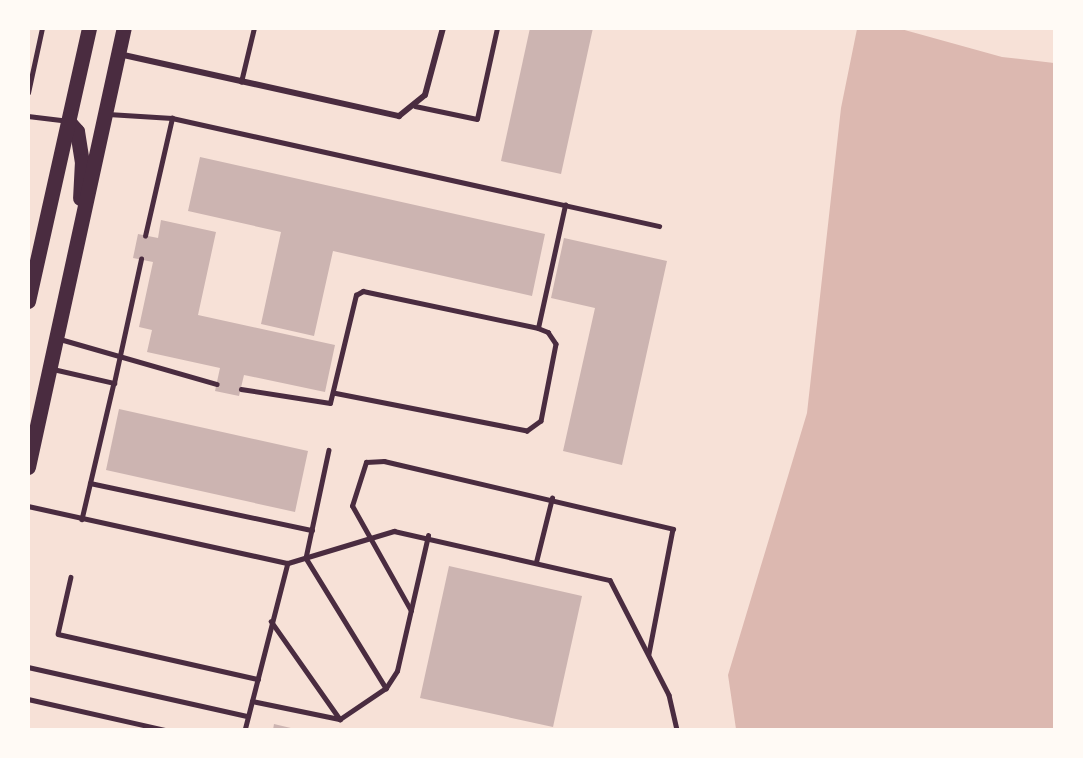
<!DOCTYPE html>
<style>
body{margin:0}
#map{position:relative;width:1083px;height:758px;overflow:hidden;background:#f7e1d7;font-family:"Roboto Condensed",sans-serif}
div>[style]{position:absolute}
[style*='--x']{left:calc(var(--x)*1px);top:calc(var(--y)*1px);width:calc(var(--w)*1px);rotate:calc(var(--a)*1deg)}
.water>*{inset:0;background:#dcb8b0}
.building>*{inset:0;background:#ccb4b1}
.service>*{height:4.5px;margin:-2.25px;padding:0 2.25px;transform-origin:2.25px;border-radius:2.25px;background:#4a2c40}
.minor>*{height:6px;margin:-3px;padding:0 3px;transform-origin:3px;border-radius:3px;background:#4a2c40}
.primary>*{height:15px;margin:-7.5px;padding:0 7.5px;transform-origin:7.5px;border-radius:7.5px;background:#4a2c40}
span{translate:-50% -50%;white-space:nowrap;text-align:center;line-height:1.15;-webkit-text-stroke:4.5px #fffaf5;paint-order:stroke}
.frame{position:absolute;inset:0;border:30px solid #fffaf5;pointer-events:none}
</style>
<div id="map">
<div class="water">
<i style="clip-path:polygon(857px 29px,901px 29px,1002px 57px,1054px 63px,1054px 729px,736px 729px,728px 675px,807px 413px,841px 108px)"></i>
</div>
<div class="building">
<i style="clip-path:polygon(530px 28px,593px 28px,561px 174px,501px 161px)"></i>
<i style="clip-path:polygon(200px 157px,545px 234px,532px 296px,333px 251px,314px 336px,261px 324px,281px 232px,188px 211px)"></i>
<i style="clip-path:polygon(161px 220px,216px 232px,198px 315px,335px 345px,325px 392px,244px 375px,239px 396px,215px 391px,220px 368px,147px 352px,152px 330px,139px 327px,153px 262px,133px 258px,138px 234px,158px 238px)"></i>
<i style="clip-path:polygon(564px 238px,667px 261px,622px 465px,563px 451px,595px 308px,551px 298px)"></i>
<i style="clip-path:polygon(119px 409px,308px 451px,295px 512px,106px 470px)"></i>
<i style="clip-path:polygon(449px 566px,582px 596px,553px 727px,420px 698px)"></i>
<i style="clip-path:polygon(274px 724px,295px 729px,295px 730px,273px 730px)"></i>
</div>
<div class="service">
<i style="--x:241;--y:82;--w:56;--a:-76.5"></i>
<i style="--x:28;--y:93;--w:66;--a:-77.8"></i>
<i style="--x:415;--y:106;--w:63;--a:11.8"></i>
<i style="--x:477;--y:119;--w:93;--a:-77.6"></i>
<i style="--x:108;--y:114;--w:64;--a:3.6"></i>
<i style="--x:172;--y:118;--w:499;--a:12.5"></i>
<i style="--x:28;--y:116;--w:39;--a:7"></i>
<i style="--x:145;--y:236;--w:121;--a:-77.1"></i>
<i style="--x:538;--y:328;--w:126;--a:-77.6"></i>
<i style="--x:60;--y:339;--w:163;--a:16"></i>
<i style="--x:53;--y:369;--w:63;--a:12.9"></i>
<i style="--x:114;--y:383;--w:140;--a:103.2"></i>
<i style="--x:114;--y:383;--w:127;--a:-77.7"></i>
<i style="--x:241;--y:389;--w:90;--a:8.9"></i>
<i style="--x:330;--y:403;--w:111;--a:-76.5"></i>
<i style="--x:356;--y:295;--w:8;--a:-30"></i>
<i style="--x:363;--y:291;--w:179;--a:11.9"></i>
<i style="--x:538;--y:328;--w:11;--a:22"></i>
<i style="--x:548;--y:332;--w:14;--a:56"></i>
<i style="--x:556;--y:344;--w:78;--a:101"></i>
<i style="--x:541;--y:421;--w:17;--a:144"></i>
<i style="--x:527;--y:431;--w:197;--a:-168.9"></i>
<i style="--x:329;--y:450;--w:110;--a:102"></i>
<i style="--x:306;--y:558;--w:153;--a:58.4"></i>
<i style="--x:90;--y:483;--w:227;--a:12"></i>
<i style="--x:28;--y:506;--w:266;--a:12.4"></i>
<i style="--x:288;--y:563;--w:172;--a:104.4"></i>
<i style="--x:536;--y:562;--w:66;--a:-76"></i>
<i style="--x:288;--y:563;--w:111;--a:-16.8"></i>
<i style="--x:394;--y:531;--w:221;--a:12.8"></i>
<i style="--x:610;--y:580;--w:129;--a:62.8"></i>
<i style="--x:669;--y:695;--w:36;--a:77"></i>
<i style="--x:71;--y:577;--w:58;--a:102.8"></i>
<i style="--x:58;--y:634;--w:205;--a:12.7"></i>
<i style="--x:411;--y:611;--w:120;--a:-119.3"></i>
<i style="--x:352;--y:506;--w:46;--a:-72.3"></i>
<i style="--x:366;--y:462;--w:18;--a:-3"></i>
<i style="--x:384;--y:461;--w:297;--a:13.2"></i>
<i style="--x:673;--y:529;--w:127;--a:100.9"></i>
<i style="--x:271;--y:621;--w:120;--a:54.9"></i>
<i style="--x:28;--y:667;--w:225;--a:12.6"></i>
<i style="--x:28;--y:699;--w:141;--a:12.7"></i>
<i style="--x:252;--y:701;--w:90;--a:11.6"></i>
<i style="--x:340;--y:719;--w:55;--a:-34"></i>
<i style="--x:386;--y:688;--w:20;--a:-57"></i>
<i style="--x:397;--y:671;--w:139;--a:-77.1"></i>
</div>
<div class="minor">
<i style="--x:119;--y:54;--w:287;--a:12.5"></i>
<i style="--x:399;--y:116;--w:33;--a:-39"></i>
<i style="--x:425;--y:95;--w:69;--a:-75"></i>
</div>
<div class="primary">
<i style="--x:68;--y:121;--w:13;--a:48"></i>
<i style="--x:77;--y:131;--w:30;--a:81"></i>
<i style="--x:82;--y:161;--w:37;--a:93"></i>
<i style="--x:28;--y:301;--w:280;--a:-77.4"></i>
<i style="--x:28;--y:467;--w:449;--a:-77.7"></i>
</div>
<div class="frame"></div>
</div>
